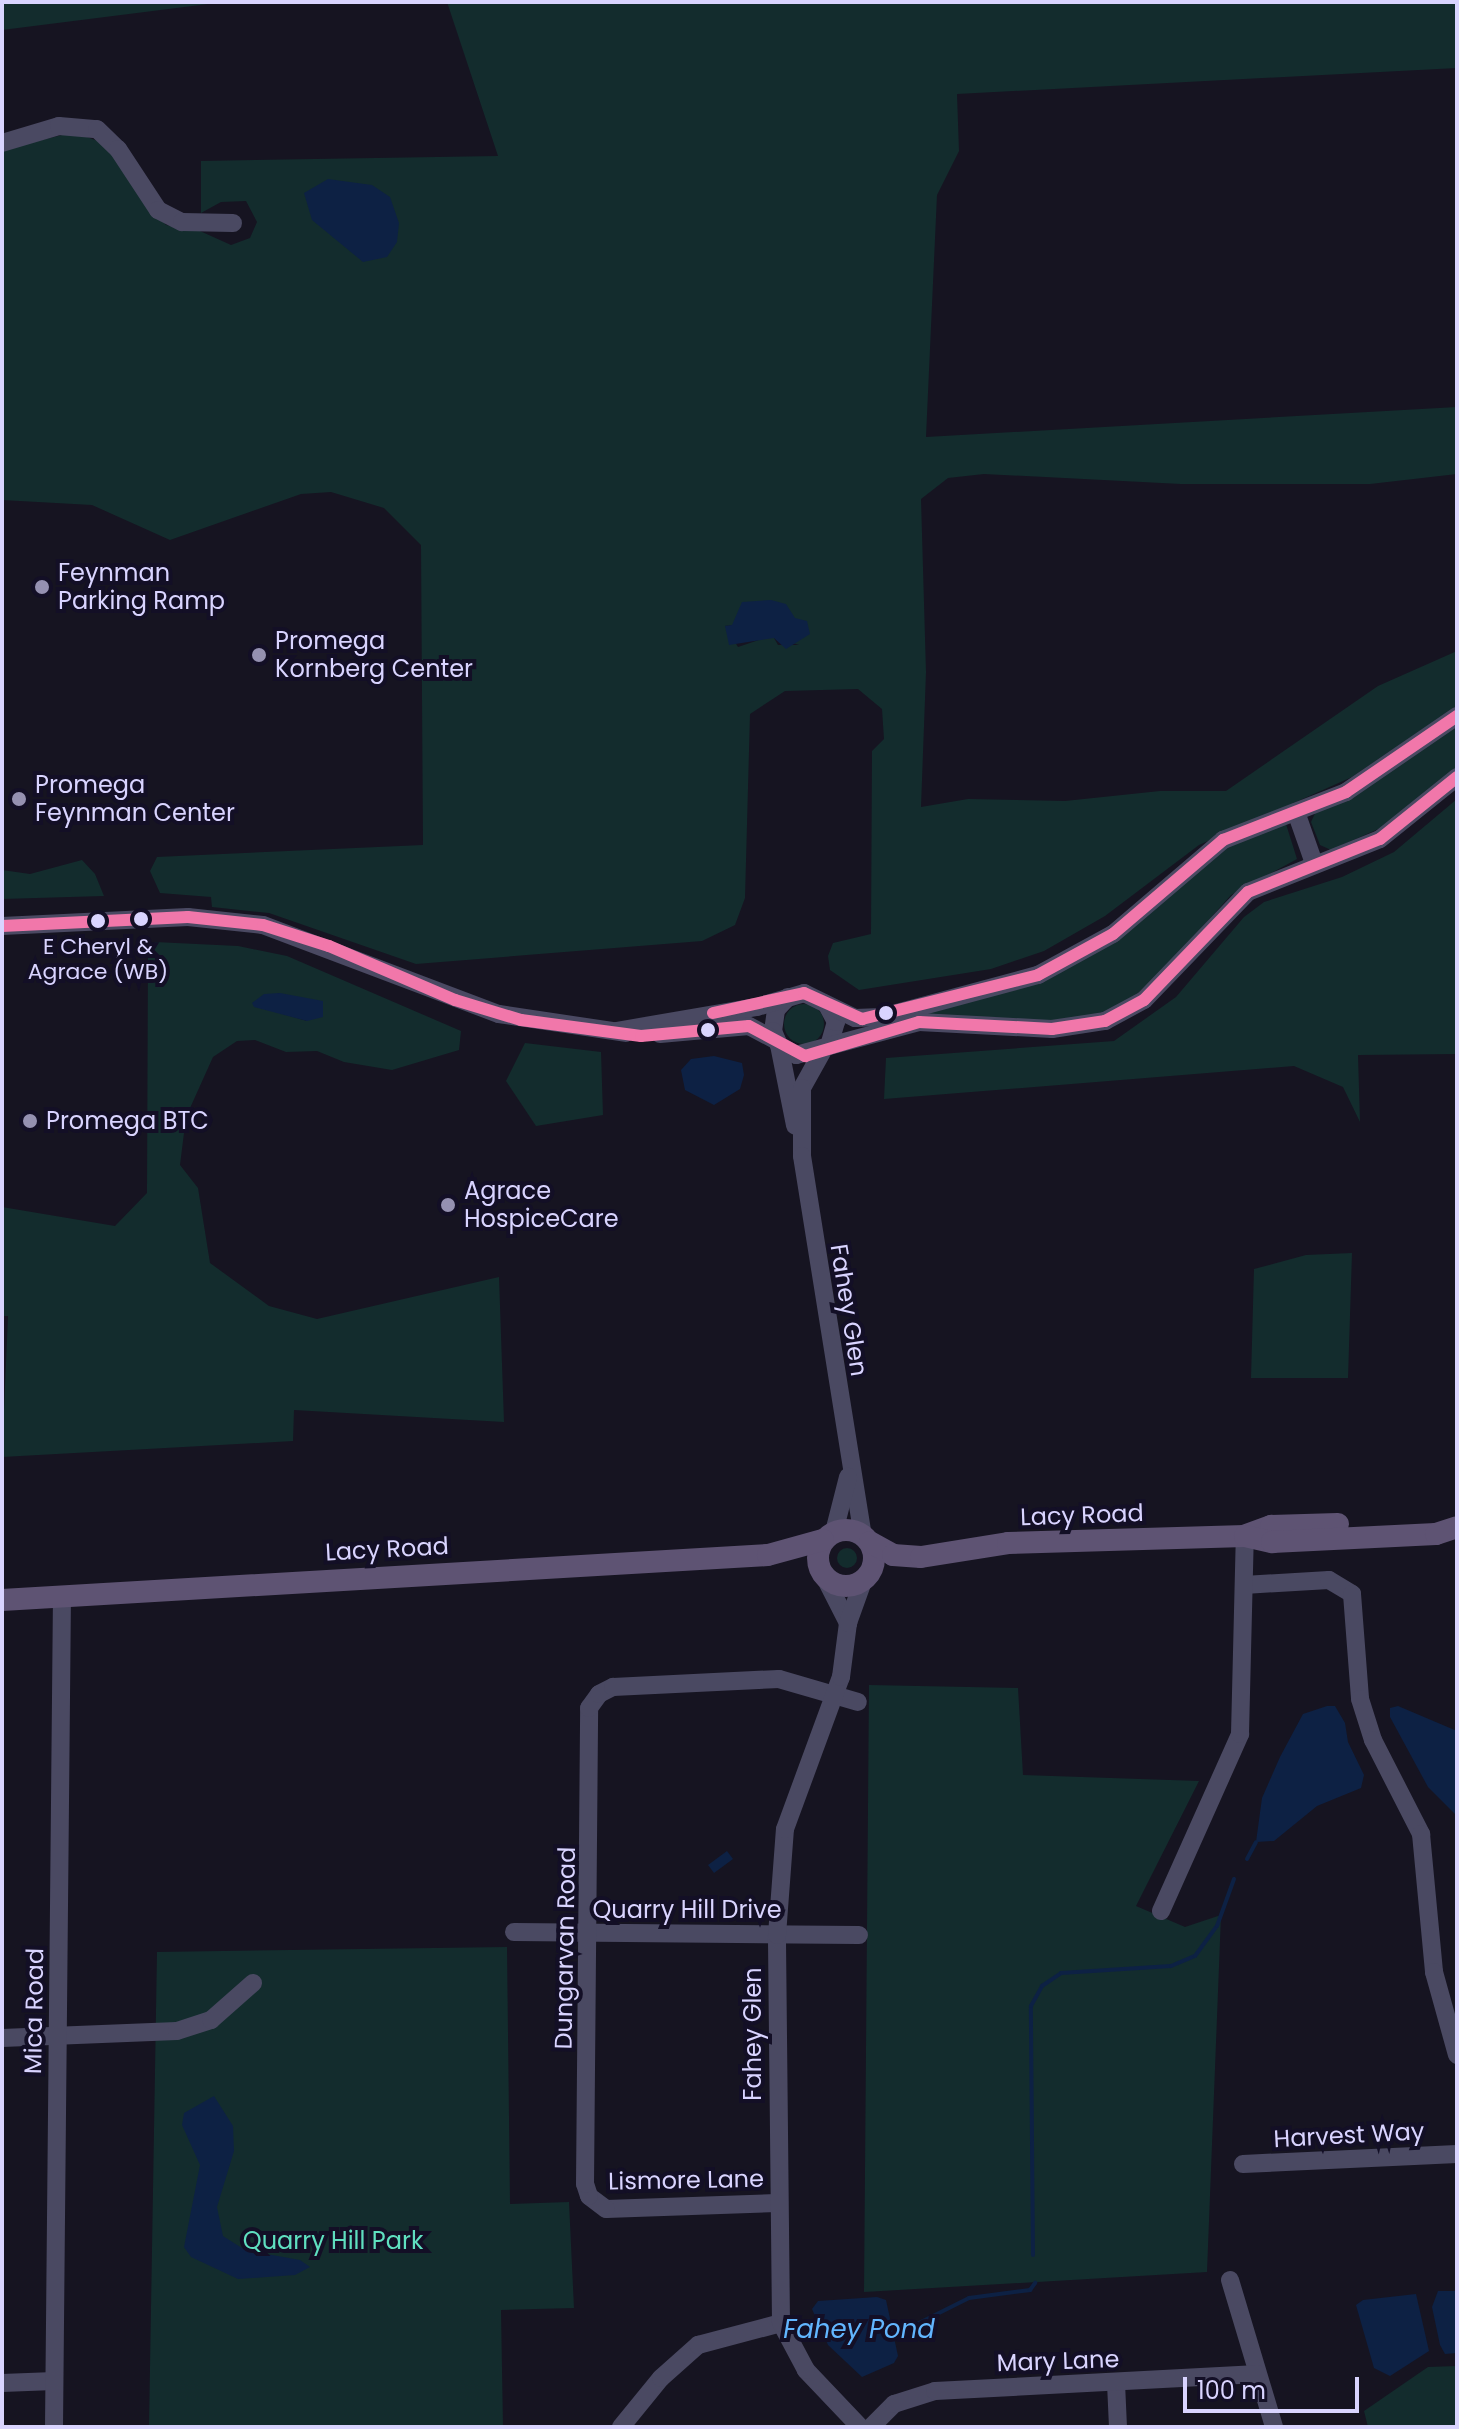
<!DOCTYPE html>
<style>
body{margin:0}
#map{position:relative;width:1459px;height:2429px;overflow:hidden;background:#161421;font-family:Poppins,sans-serif}
div>[style]{position:absolute}
[style*='--x']{left:calc(var(--x)*1px);top:calc(var(--y)*1px);width:calc(var(--w)*1px);rotate:calc(var(--a)*1deg)}
.green>*{inset:0;background:#132c2d}
.round{border-radius:50%}
.water>*{inset:0;background:#0d2144}
.stream>*{height:4px;margin:-2px;padding:0 2px;transform-origin:2px;border-radius:2px;background:#0d2144}
.minor>*{height:18px;margin:-9px;padding:0 9px;transform-origin:9px;border-radius:9px;background:#4a4962}
.major>*{height:22px;margin:-11px;padding:0 11px;transform-origin:11px;border-radius:11px;background:#5e5373}
.major>.ring{margin:-11px;padding:0;box-sizing:content-box;background:none;border:22px solid #5e5373;border-radius:50%}
.bus-1>*{height:12px;margin:-6px;padding:0 6px;transform-origin:6px;border-radius:6px;background:#f177aa}
.dots>*{width:22px;height:22px;translate:-50% -50%;box-sizing:border-box;border:4px solid #130f26;border-radius:50%}
span{translate:-50% -50%;white-space:nowrap;text-align:center;line-height:1.15;-webkit-text-stroke:8px #130f26;paint-order:stroke}
.bus-label{font-size:22px;color:#d9d4ff}
.poi-label{font-size:24px;color:#d9d4ff}
.left{translate:0 -50%;text-align:left}
.street-label{font-size:24px;color:#d9d4ff}
.park-label{font-size:24px;color:#5fe0c0}
.water-label{font-size:26px;color:#62b6ff;font-style:italic}
.frame{position:absolute;inset:0;border:4px solid #d9d4ff;pointer-events:none}
.scale{position:absolute;left:1183px;top:2377px;width:176px;height:36px;box-sizing:border-box;border:4px solid #d9d4ff;border-top:0;padding-left:10px;font-size:24px;line-height:28px;white-space:nowrap;color:#d9d4ff;-webkit-text-stroke:6px #130f26;paint-order:stroke}
</style>
<div id="map">
<div class="green">
<i style="clip-path:polygon(2px 2px,224px 2px,2px 30px)"></i>
<i style="clip-path:polygon(evenodd,447px 2px,1457px 2px,1457px 68px,957px 94px,959px 151px,937px 195px,926px 437px,1457px 407px,1457px 474px,1370px 484px,1181px 484px,984px 474px,948px 478px,921px 499px,926px 672px,921px 807px,968px 799px,1065px 801px,1160px 791px,1226px 791px,1378px 686px,1457px 651px,1457px 706px,1352px 777px,1199px 845px,1105px 916px,1044px 951px,991px 969px,859px 990px,830px 970px,828px 956px,833px 943px,871px 934px,872px 751px,884px 739px,882px 709px,858px 689px,785px 691px,750px 714px,745px 898px,735px 925px,702px 941px,416px 964px,269px 913px,212px 907px,211px 897px,160px 893px,150px 871px,157px 857px,423px 845px,421px 545px,384px 508px,331px 492px,301px 494px,170px 540px,92px 505px,2px 500px,2px 150px,74px 132px,103px 143px,166px 225px,200px 231px,231px 245px,250px 238px,257px 222px,246px 201px,221px 202px,201px 213px,201px 161px,498px 156px,447px 2px,732px 625px,799px 645px,778px 645px,774px 638px,765px 638px,738px 647px,725px 626px,732px 625px)"></i>
<i style="clip-path:polygon(1457px 723px,1457px 768px,1385px 826px,1331px 850px,1320px 845px,1311px 822px,1317px 809px)"></i>
<i style="clip-path:polygon(1457px 799px,1457px 1054px,1358px 1055px,1360px 1122px,1343px 1087px,1294px 1066px,884px 1099px,886px 1058px,1114px 1041px,1176px 997px,1244px 917px,1264px 902px,1342px 877px,1394px 852px)"></i>
<i style="clip-path:polygon(1286px 824px,1297px 859px,1231px 895px,1156px 979px,1126px 1003px,1089px 1017px,1045px 1021px,915px 1016px,1036px 982px,1218px 851px)"></i>
<i style="clip-path:polygon(82px 860px,95px 874px,104px 896px,2px 899px,2px 870px,30px 874px)"></i>
<i style="clip-path:polygon(evenodd,155px 942px,238px 946px,287px 956px,461px 1031px,459px 1050px,392px 1070px,344px 1062px,317px 1051px,286px 1052px,255px 1040px,237px 1041px,213px 1057px,186px 1117px,180px 1165px,198px 1188px,210px 1263px,269px 1306px,317px 1319px,499px 1277px,504px 1422px,294px 1410px,293px 1441px,2px 1457px,8px 1316px,2px 1316px,2px 1207px,115px 1226px,147px 1193px,148px 954px,155px 942px,279px 993px,307px 1021px,259px 1007px,279px 993px)"></i>
<i class="round" style="left:784px;top:1004px;width:40px;height:40px"></i>
<i style="clip-path:polygon(525px 1043px,601px 1052px,603px 1115px,536px 1126px,506px 1081px)"></i>
<i style="clip-path:polygon(1352px 1253px,1348px 1378px,1251px 1378px,1254px 1269px,1306px 1255px)"></i>
<i class="round" style="left:837px;top:1548px;width:20px;height:20px"></i>
<i style="clip-path:polygon(869px 1685px,1018px 1688px,1023px 1775px,1199px 1781px,1136px 1906px,1185px 1927px,1221px 1915px,1207px 2272px,864px 2292px)"></i>
<i style="clip-path:polygon(507px 1947px,510px 2204px,569px 2202px,574px 2308px,501px 2310px,503px 2427px,149px 2427px,157px 1952px)"></i>
<i style="clip-path:polygon(1457px 2366px,1457px 2427px,1368px 2427px,1364px 2411px,1428px 2367px)"></i>
</div>
<div class="water">
<i style="clip-path:polygon(328px 179px,372px 185px,390px 197px,399px 223px,397px 242px,387px 257px,363px 262px,312px 220px,304px 193px)"></i>
<i style="clip-path:polygon(771px 600px,786px 604px,795px 618px,807px 621px,810px 634px,786px 649px,774px 638px,729px 645px,725px 626px,732px 625px,742px 602px)"></i>
<i style="clip-path:polygon(280px 993px,323px 1001px,323px 1017px,307px 1021px,254px 1007px,252px 1003px,264px 994px)"></i>
<i style="clip-path:polygon(714px 1056px,742px 1063px,744px 1075px,740px 1089px,714px 1105px,685px 1090px,681px 1070px,691px 1059px)"></i>
<i style="clip-path:polygon(1327px 1706px,1335px 1706px,1345px 1723px,1348px 1742px,1364px 1775px,1361px 1788px,1317px 1806px,1274px 1841px,1256px 1842px,1262px 1798px,1280px 1757px,1303px 1714px)"></i>
<i style="clip-path:polygon(1398px 1706px,1457px 1731px,1457px 1816px,1428px 1787px,1390px 1717px,1390px 1708px)"></i>
<i style="clip-path:polygon(727px 1851px,733px 1859px,714px 1873px,708px 1865px)"></i>
<i style="clip-path:polygon(214px 2096px,233px 2126px,234px 2151px,217px 2207px,223px 2236px,245px 2250px,300px 2260px,310px 2267px,295px 2275px,238px 2279px,191px 2257px,184px 2247px,200px 2165px,182px 2125px,184px 2113px)"></i>
<i style="clip-path:polygon(1438px 2291px,1457px 2291px,1457px 2353px,1445px 2354px,1440px 2345px,1432px 2307px)"></i>
<i style="clip-path:polygon(1416px 2294px,1429px 2351px,1390px 2376px,1374px 2368px,1356px 2305px,1363px 2300px)"></i>
<i style="clip-path:polygon(877px 2297px,886px 2300px,898px 2356px,894px 2363px,862px 2377px,828px 2345px,812px 2309px,818px 2301px)"></i>
</div>
<div class="stream">
<i style="--x:1247;--y:1859;--w:19;--a:-62"></i>
<i style="--x:1033;--y:2255;--w:249;--a:-90.5"></i>
<i style="--x:1031;--y:2006;--w:23;--a:-61"></i>
<i style="--x:1042;--y:1986;--w:23;--a:-34"></i>
<i style="--x:1061;--y:1973;--w:110;--a:-3.6"></i>
<i style="--x:1171;--y:1966;--w:26;--a:-23"></i>
<i style="--x:1195;--y:1956;--w:37;--a:-54"></i>
<i style="--x:1217;--y:1926;--w:50;--a:-70.1"></i>
<i style="--x:893;--y:2336;--w:85;--a:-26.6"></i>
<i style="--x:969;--y:2298;--w:62;--a:-7.5"></i>
<i style="--x:1030;--y:2290;--w:9;--a:-54"></i>
</div>
<div class="minor">
<i style="--x:2;--y:143;--w:59;--a:-16.6"></i>
<i style="--x:59;--y:126;--w:38;--a:5"></i>
<i style="--x:97;--y:129;--w:29;--a:44"></i>
<i style="--x:118;--y:149;--w:73;--a:56.7"></i>
<i style="--x:158;--y:210;--w:27;--a:27"></i>
<i style="--x:182;--y:222;--w:51;--a:1.1"></i>
<i style="--x:1296;--y:812;--w:54;--a:70.6"></i>
<i style="--x:2;--y:926;--w:186;--a:-2.8"></i>
<i style="--x:188;--y:917;--w:75;--a:6.1"></i>
<i style="--x:263;--y:925;--w:252;--a:20.7"></i>
<i style="--x:499;--y:1014;--w:128;--a:8.5"></i>
<i style="--x:788;--y:997;--w:18;--a:133"></i>
<i style="--x:776;--y:1010;--w:21;--a:98"></i>
<i style="--x:773;--y:1031;--w:15;--a:67"></i>
<i style="--x:779;--y:1045;--w:20;--a:30"></i>
<i style="--x:796;--y:1055;--w:34;--a:-15"></i>
<i style="--x:829;--y:1046;--w:25;--a:-74"></i>
<i style="--x:836;--y:1022;--w:19;--a:-118"></i>
<i style="--x:616;--y:1031;--w:143;--a:-9.7"></i>
<i style="--x:757;--y:1007;--w:49;--a:-16.6"></i>
<i style="--x:804;--y:993;--w:57;--a:26.1"></i>
<i style="--x:855;--y:1018;--w:27;--a:-2"></i>
<i style="--x:882;--y:1017;--w:162;--a:-15.1"></i>
<i style="--x:1038;--y:975;--w:85;--a:-28.7"></i>
<i style="--x:1113;--y:934;--w:145;--a:-40.5"></i>
<i style="--x:1223;--y:840;--w:132;--a:-21.3"></i>
<i style="--x:1346;--y:792;--w:135;--a:-34.4"></i>
<i style="--x:660;--y:1034;--w:89;--a:-5.1"></i>
<i style="--x:749;--y:1026;--w:32;--a:28"></i>
<i style="--x:779;--y:1045;--w:82;--a:78.7"></i>
<i style="--x:829;--y:1046;--w:93;--a:-14.9"></i>
<i style="--x:919;--y:1022;--w:133;--a:3"></i>
<i style="--x:1052;--y:1029;--w:54;--a:-8.6"></i>
<i style="--x:1105;--y:1021;--w:44;--a:-28.3"></i>
<i style="--x:1144;--y:1000;--w:150;--a:-46.1"></i>
<i style="--x:1248;--y:892;--w:142;--a:-21.9"></i>
<i style="--x:1380;--y:839;--w:99;--a:-38.8"></i>
<i style="--x:822;--y:1052;--w:41;--a:119.1"></i>
<i style="--x:802;--y:1088;--w:68;--a:90"></i>
<i style="--x:802;--y:1156;--w:384;--a:80.9"></i>
<i style="--x:834;--y:1532;--w:57;--a:-75.7"></i>
<i style="--x:825;--y:1578;--w:51;--a:62.9"></i>
<i style="--x:1244;--y:1585;--w:85;--a:-3.4"></i>
<i style="--x:1329;--y:1580;--w:27;--a:31"></i>
<i style="--x:1352;--y:1594;--w:105;--a:85.6"></i>
<i style="--x:1360;--y:1699;--w:43;--a:72.4"></i>
<i style="--x:1373;--y:1740;--w:106;--a:62.9"></i>
<i style="--x:1421;--y:1834;--w:139;--a:84.6"></i>
<i style="--x:1434;--y:1972;--w:86;--a:74.5"></i>
<i style="--x:1161;--y:1911;--w:194;--a:-65.9"></i>
<i style="--x:1240;--y:1734;--w:198;--a:-88.6"></i>
<i style="--x:514;--y:1932;--w:345;--a:0.5"></i>
<i style="--x:2;--y:2038;--w:175;--a:-2.3"></i>
<i style="--x:177;--y:2031;--w:36;--a:-18"></i>
<i style="--x:211;--y:2020;--w:56;--a:-41.4"></i>
<i style="--x:1243;--y:2164;--w:214;--a:-2.7"></i>
<i style="--x:777;--y:2203;--w:171;--a:178"></i>
<i style="--x:606;--y:2209;--w:21;--a:-143"></i>
<i style="--x:589;--y:2196;--w:13;--a:-108"></i>
<i style="--x:585;--y:2184;--w:476;--a:-89.5"></i>
<i style="--x:589;--y:1708;--w:17;--a:-54"></i>
<i style="--x:599;--y:1694;--w:16;--a:-27"></i>
<i style="--x:613;--y:1687;--w:166;--a:-2.8"></i>
<i style="--x:779;--y:1679;--w:82;--a:16.2"></i>
<i style="--x:1230;--y:2280;--w:153;--a:73.3"></i>
<i style="--x:2;--y:2383;--w:52;--a:-2.2"></i>
<i style="--x:1116;--y:2383;--w:44;--a:87.4"></i>
<i style="--x:54;--y:2427;--w:831;--a:-89.45"></i>
<i style="--x:621;--y:2427;--w:63;--a:-50.8"></i>
<i style="--x:661;--y:2378;--w:50;--a:-41.7"></i>
<i style="--x:698;--y:2345;--w:86;--a:-14.8"></i>
<i style="--x:860;--y:2427;--w:79;--a:-133.5"></i>
<i style="--x:806;--y:2370;--w:53;--a:-118"></i>
<i style="--x:781;--y:2323;--w:388;--a:-90.6"></i>
<i style="--x:777;--y:1935;--w:106;--a:-85.7"></i>
<i style="--x:785;--y:1829;--w:162;--a:-69.8"></i>
<i style="--x:841;--y:1677;--w:54;--a:-82.6"></i>
<i style="--x:848;--y:1623;--w:45;--a:-70.3"></i>
<i style="--x:871;--y:2427;--w:33;--a:-45"></i>
<i style="--x:894;--y:2404;--w:43;--a:-17.6"></i>
<i style="--x:935;--y:2391;--w:323;--a:-3"></i>
</div>
<div class="major">
<i class="ring" style="left:818px;top:1530px;width:34px;height:34px"></i>
<i style="--x:1246;--y:1535;--w:27;--a:-20"></i>
<i style="--x:1271;--y:1526;--w:67;--a:-1.7"></i>
<i style="--x:870;--y:1542;--w:26;--a:29"></i>
<i style="--x:893;--y:1555;--w:28;--a:4"></i>
<i style="--x:921;--y:1557;--w:88;--a:-9.1"></i>
<i style="--x:1008;--y:1543;--w:237;--a:-1.7"></i>
<i style="--x:1245;--y:1536;--w:28;--a:13"></i>
<i style="--x:1272;--y:1542;--w:164;--a:-2.8"></i>
<i style="--x:1436;--y:1534;--w:22;--a:-18"></i>
<i style="--x:2;--y:1600;--w:767;--a:-3.36"></i>
<i style="--x:768;--y:1555;--w:57;--a:-15.3"></i>
</div>
<div class="bus-1">
<i style="--x:2;--y:926;--w:186;--a:-2.8"></i>
<i style="--x:188;--y:917;--w:75;--a:6.1"></i>
<i style="--x:263;--y:925;--w:69;--a:17.7"></i>
<i style="--x:329;--y:946;--w:137;--a:23.2"></i>
<i style="--x:455;--y:1000;--w:69;--a:16.9"></i>
<i style="--x:521;--y:1020;--w:121;--a:7.6"></i>
<i style="--x:641;--y:1036;--w:108;--a:-5.3"></i>
<i style="--x:749;--y:1026;--w:64;--a:28.2"></i>
<i style="--x:805;--y:1056;--w:119;--a:-16.6"></i>
<i style="--x:919;--y:1022;--w:133;--a:3"></i>
<i style="--x:1052;--y:1029;--w:54;--a:-8.6"></i>
<i style="--x:1105;--y:1021;--w:44;--a:-28.3"></i>
<i style="--x:1144;--y:1000;--w:150;--a:-46.1"></i>
<i style="--x:1248;--y:892;--w:142;--a:-21.9"></i>
<i style="--x:1380;--y:839;--w:99;--a:-38.8"></i>
<i style="--x:713;--y:1013;--w:93;--a:-12.4"></i>
<i style="--x:804;--y:993;--w:64;--a:24.1"></i>
<i style="--x:862;--y:1019;--w:181;--a:-14"></i>
<i style="--x:1038;--y:975;--w:85;--a:-28.7"></i>
<i style="--x:1113;--y:934;--w:145;--a:-40.5"></i>
<i style="--x:1223;--y:840;--w:132;--a:-21.3"></i>
<i style="--x:1346;--y:792;--w:135;--a:-34.4"></i>
</div>
<div class="dots">
<i style="left:42px;top:587px;background:#9591b1"></i>
<i style="left:259px;top:655px;background:#9591b1"></i>
<i style="left:19px;top:799px;background:#9591b1"></i>
<i style="left:141px;top:919px;background:#d9d4ff"></i>
<i style="left:98px;top:921px;background:#d9d4ff"></i>
<i style="left:886px;top:1013px;background:#d9d4ff"></i>
<i style="left:708px;top:1030px;background:#d9d4ff"></i>
<i style="left:30px;top:1121px;background:#9591b1"></i>
<i style="left:448px;top:1205px;background:#9591b1"></i>
</div>
<div class="bus-label">
<span style="left:98px;top:959px">E Cheryl &amp;<br>Agrace (WB)</span>
</div>
<div class="poi-label">
<span class="left" style="left:58px;top:587px">Feynman<br>Parking Ramp</span>
<span class="left" style="left:275px;top:655px">Promega<br>Kornberg Center</span>
<span class="left" style="left:35px;top:799px">Promega<br>Feynman Center</span>
<span class="left" style="left:46px;top:1121px">Promega BTC</span>
<span class="left" style="left:464px;top:1205px">Agrace<br>HospiceCare</span>
</div>
<div class="street-label">
<span style="left:849px;top:1310px;rotate:81deg">Fahey Glen</span>
<span style="left:1082px;top:1515px;rotate:-2deg">Lacy Road</span>
<span style="left:387px;top:1549px;rotate:-3deg">Lacy Road</span>
<span style="left:687px;top:1910px">Quarry Hill Drive</span>
<span style="left:565px;top:1948px;rotate:-89deg">Dungarvan Road</span>
<span style="left:34px;top:2011px;rotate:-89deg">Mica Road</span>
<span style="left:753px;top:2034px;rotate:-90deg">Fahey Glen</span>
<span style="left:1349px;top:2135px;rotate:-3deg">Harvest Way</span>
<span style="left:686px;top:2180px;rotate:-1deg">Lismore Lane</span>
<span style="left:1058px;top:2361px;rotate:-2deg">Mary Lane</span>
</div>
<div class="park-label">
<span style="left:333px;top:2241px">Quarry Hill Park</span>
</div>
<div class="water-label">
<span style="left:859px;top:2330px">Fahey Pond</span>
</div>
<div class="frame"></div>
<div class="scale">100 m</div>
</div>
